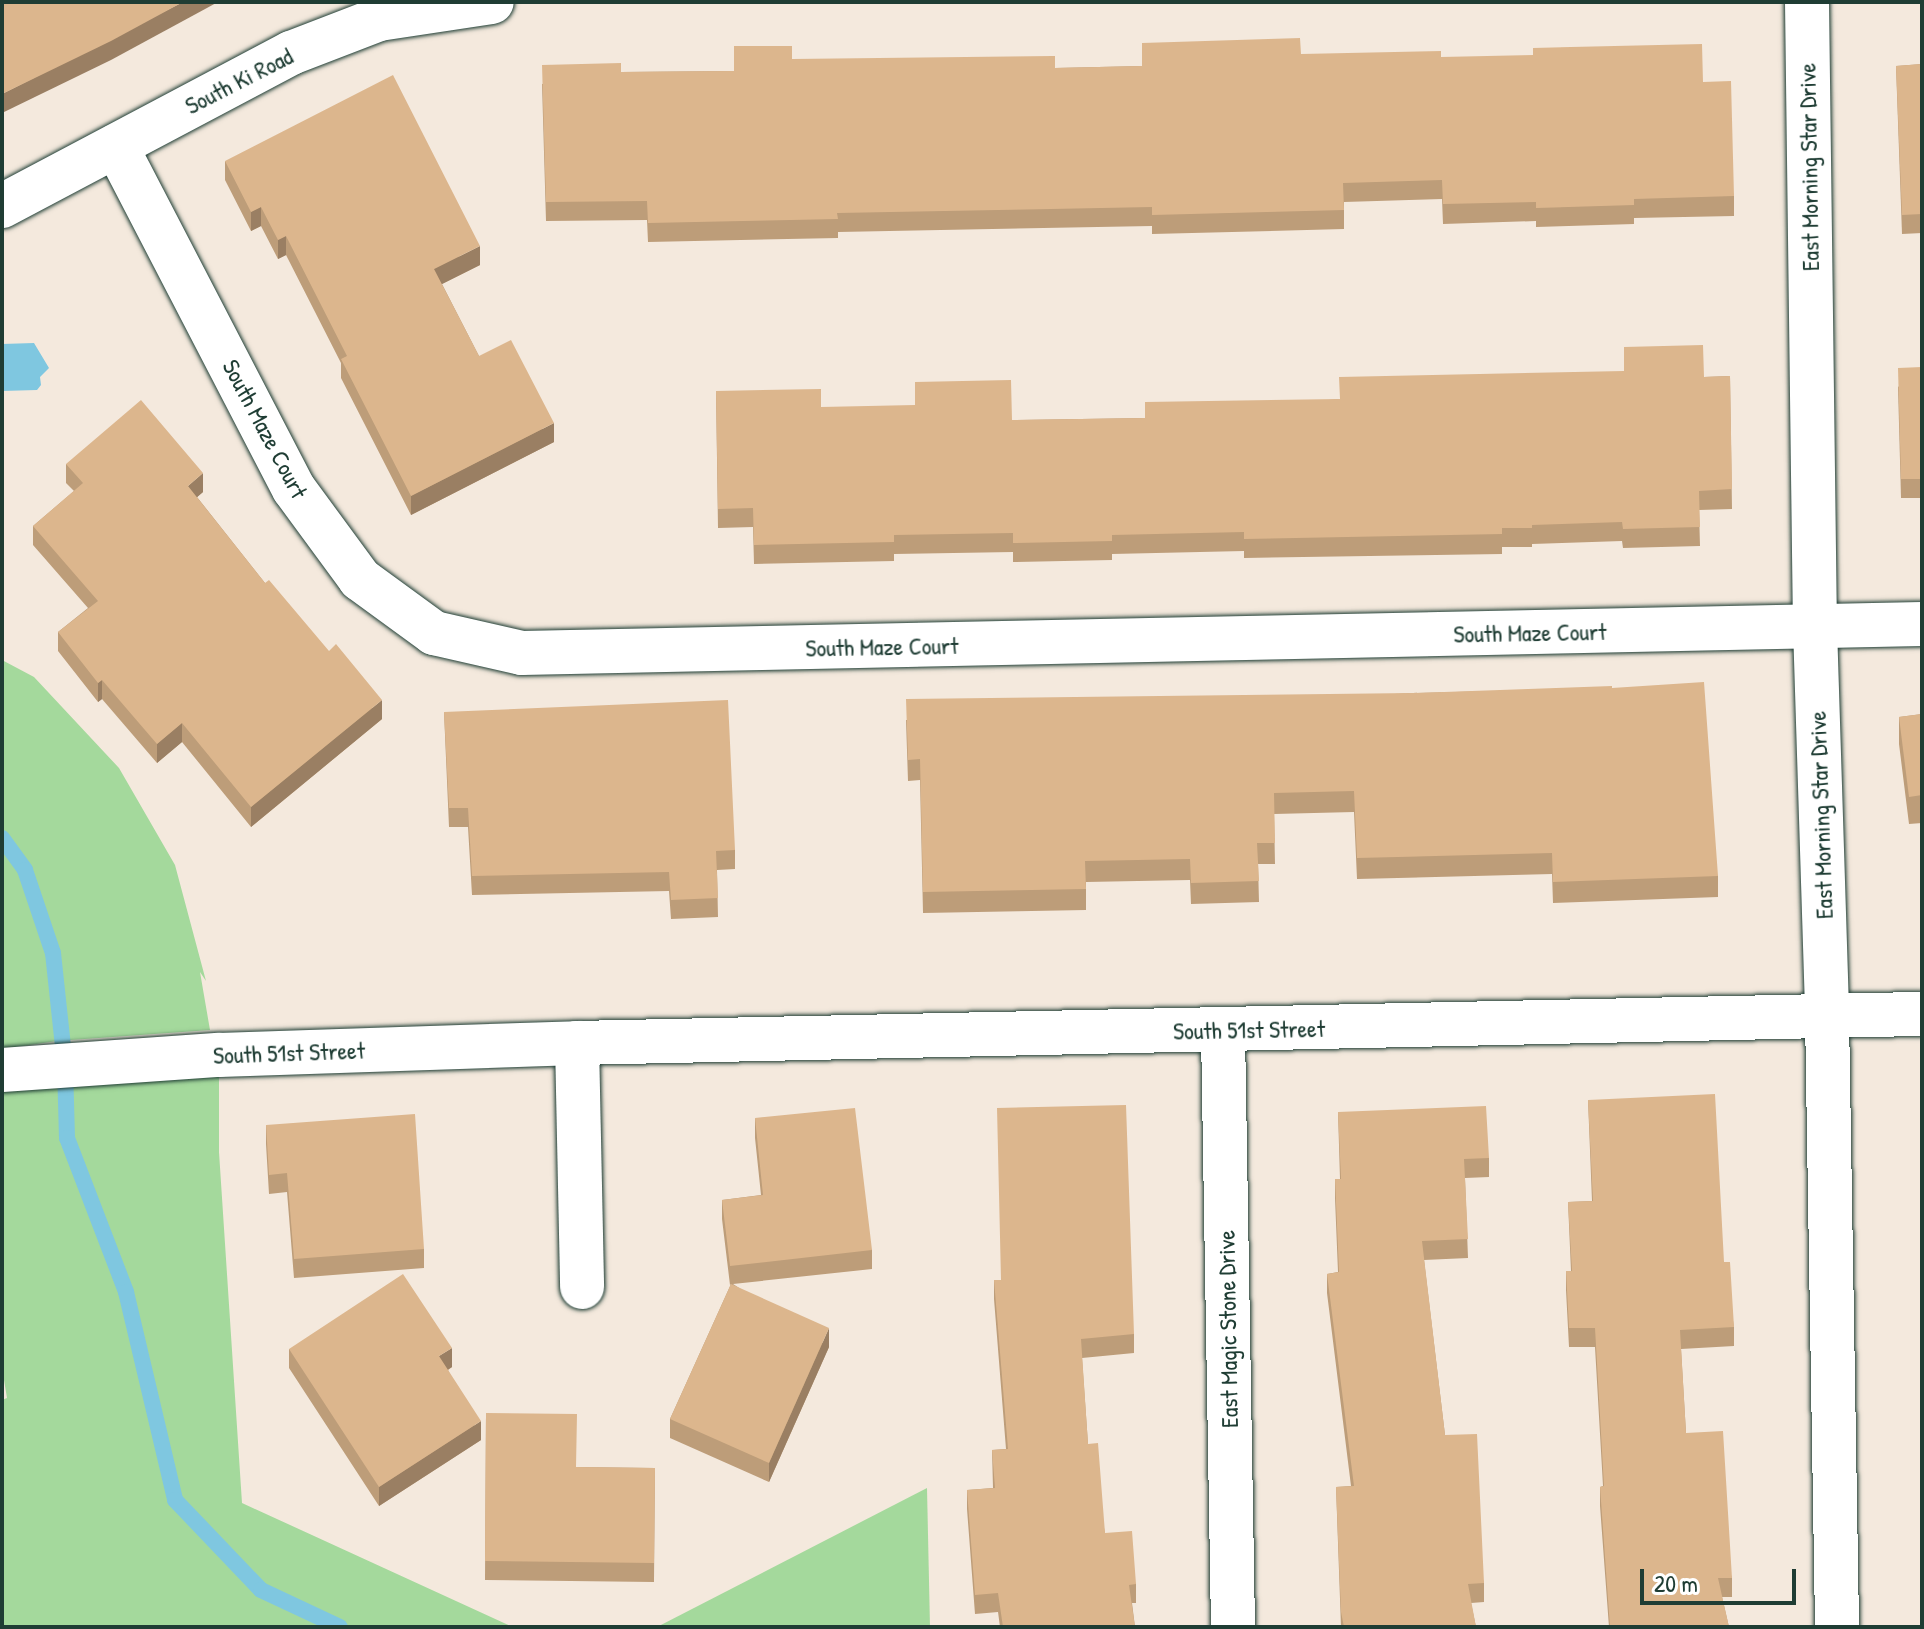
<!DOCTYPE html>
<style>
body{margin:0}
#map{position:relative;width:1924px;height:1629px;overflow:hidden;background:#f4e9dd;font-family:"Patrick Hand",sans-serif}
div>[style]{position:absolute}
[style*='--x']{left:calc(var(--x)*1px);top:calc(var(--y)*1px);width:calc(var(--w)*1px);rotate:calc(var(--a)*1deg)}
.green>*{inset:0;background:#a4d99c}
.water>*{inset:0;background:#7fc7e0}
.stream>*{height:16px;margin:-8px;padding:0 8px;transform-origin:8px;border-radius:8px;background:#7fc7e0}
.roads{filter:drop-shadow(0 0 2px #1f3d34) drop-shadow(0 0 2px #1f3d34)}
.minor>*{height:44px;margin:-22px;padding:0 22px;transform-origin:22px;border-radius:22px;background:#fff}
.wall>*{inset:0;background:#bd9d79}
.shaded-wall>*{inset:0;background:#9a7f63}
.building>*{inset:0;background:#dcb68d}
span{translate:-50% -50%;white-space:nowrap;text-align:center;line-height:1.15;-webkit-text-stroke:7px #fff;paint-order:stroke}
.street-label{font-size:24px;color:#1f3d34}
.frame{position:absolute;inset:0;border:4px solid #1f3d34;pointer-events:none}
.scale{position:absolute;left:1640px;top:1569px;width:156px;height:36px;box-sizing:border-box;border:4px solid #1f3d34;border-top:0;padding-left:10px;font-size:24px;line-height:28px;white-space:nowrap;color:#1f3d34;-webkit-text-stroke:6px #fff;paint-order:stroke}
</style>
<div id="map">
<div class="green">
<i style="clip-path:polygon(2px 660px,34px 677px,119px 768px,175px 865px,206px 981px,200px 972px,210px 1030px,57px 1041px,2px 1049px)"></i>
<i style="clip-path:polygon(219px 1055px,219px 1152px,242px 1503px,513px 1627px,2px 1627px,2px 1400px,7px 1398px,2px 1368px,2px 1070px)"></i>
<i style="clip-path:polygon(927px 1488px,930px 1627px,657px 1627px)"></i>
</div>
<div class="water">
<i style="clip-path:polygon(34px 343px,49px 368px,40px 377px,41px 385px,37px 390px,2px 391px,2px 344px)"></i>
</div>
<div class="stream">
<i style="--x:2;--y:838;--w:39;--a:54"></i>
<i style="--x:25;--y:870;--w:88;--a:71.4"></i>
<i style="--x:53;--y:953;--w:114;--a:83.9"></i>
<i style="--x:65;--y:1066;--w:72;--a:88.4"></i>
<i style="--x:67;--y:1138;--w:165;--a:69"></i>
<i style="--x:126;--y:1292;--w:214;--a:76.7"></i>
<i style="--x:175;--y:1500;--w:124;--a:46.3"></i>
<i style="--x:261;--y:1590;--w:87;--a:25.1"></i>
</div>
<div class="roads">
<div class="minor">
<i style="--x:1807;--y:2;--w:625;--a:89.27"></i>
<i style="--x:1815;--y:627;--w:388;--a:88.2"></i>
<i style="--x:1827;--y:1015;--w:612;--a:89.06"></i>
<i style="--x:116;--y:146;--w:386;--a:62.6"></i>
<i style="--x:294;--y:489;--w:112;--a:53.7"></i>
<i style="--x:360;--y:579;--w:92;--a:36.1"></i>
<i style="--x:434;--y:633;--w:90;--a:12.8"></i>
<i style="--x:522;--y:653;--w:1400;--a:-1.19"></i>
<i style="--x:2;--y:206;--w:327;--a:-27.9"></i>
<i style="--x:291;--y:53;--w:94;--a:-21.1"></i>
<i style="--x:379;--y:19;--w:114;--a:-8.6"></i>
<i style="--x:1223;--y:1031;--w:596;--a:89.04"></i>
<i style="--x:577;--y:1043;--w:244;--a:88.8"></i>
<i style="--x:2;--y:1070;--w:218;--a:-4"></i>
<i style="--x:219;--y:1055;--w:358;--a:-1.9"></i>
<i style="--x:577;--y:1043;--w:1345;--a:-1.24"></i>
</div>
</div>
<div class="wall">
<i style="clip-path:polygon(1142px 43px,1301px 54px,1441px 57px,1703px 82px,1734px 196px,1734px 216px,1634px 218px,1634px 224px,1536px 227px,1536px 221px,1443px 224px,1442px 199px,1344px 202px,1344px 229px,1152px 234px,1152px 226px,838px 232px,838px 238px,648px 242px,647px 220px,546px 221px,542px 84px,621px 72px,734px 71px,792px 59px,1055px 68px,1142px 66px)"></i>
<i style="clip-path:polygon(1922px 64px,1922px 233px,1902px 234px,1896px 66px)"></i>
<i style="clip-path:polygon(225px 161px,480px 265px,442px 284px,479px 356px,554px 442px,411px 515px,341px 378px,341px 363px,286px 255px,278px 259px,261px 226px,251px 231px,225px 180px)"></i>
<i style="clip-path:polygon(1922px 367px,1922px 498px,1901px 498px,1898px 387px)"></i>
<i style="clip-path:polygon(1730px 376px,1732px 509px,1699px 510px,1700px 546px,1623px 548px,1622px 541px,1532px 544px,1532px 547px,1502px 547px,1502px 554px,1244px 558px,1244px 551px,1112px 554px,1112px 560px,1013px 562px,1013px 552px,894px 554px,894px 561px,754px 564px,753px 527px,718px 528px,716px 391px,821px 407px,1012px 420px,1145px 418px,1339px 399px,1704px 377px)"></i>
<i style="clip-path:polygon(66px 464px,203px 492px,197px 497px,265px 583px,382px 719px,251px 827px,182px 742px,157px 763px,102px 699px,98px 702px,58px 651px,58px 632px,88px 608px,33px 545px,33px 526px,74px 491px,66px 483px)"></i>
<i style="clip-path:polygon(1612px 688px,1718px 876px,1718px 897px,1553px 903px,1552px 874px,1357px 879px,1354px 812px,1274px 814px,1275px 864px,1258px 864px,1259px 902px,1191px 904px,1190px 880px,1086px 882px,1086px 910px,923px 913px,920px 780px,908px 781px,906px 720px,1413px 693px)"></i>
<i style="clip-path:polygon(444px 712px,735px 850px,735px 869px,717px 870px,718px 917px,671px 919px,669px 891px,472px 895px,468px 827px,449px 827px)"></i>
<i style="clip-path:polygon(1922px 714px,1922px 823px,1909px 824px,1899px 744px,1899px 717px)"></i>
<i style="clip-path:polygon(1588px 1100px,1724px 1262px,1734px 1327px,1734px 1346px,1681px 1349px,1686px 1433px,1732px 1578px,1732px 1597px,1722px 1597px,1729px 1627px,1609px 1627px,1600px 1506px,1600px 1487px,1603px 1486px,1595px 1347px,1569px 1347px,1566px 1290px,1566px 1271px,1571px 1271px,1568px 1202px,1592px 1201px)"></i>
<i style="clip-path:polygon(1338px 1112px,1489px 1158px,1489px 1177px,1465px 1178px,1468px 1258px,1424px 1260px,1445px 1435px,1484px 1583px,1484px 1602px,1471px 1603px,1476px 1627px,1341px 1627px,1336px 1487px,1351px 1486px,1327px 1293px,1327px 1274px,1338px 1272px,1335px 1198px,1335px 1179px,1340px 1179px)"></i>
<i style="clip-path:polygon(755px 1118px,872px 1250px,872px 1269px,733px 1284px,829px 1347px,769px 1482px,670px 1438px,670px 1419px,731px 1284px,730px 1285px,722px 1219px,722px 1200px,761px 1195px,755px 1138px)"></i>
<i style="clip-path:polygon(266px 1125px,424px 1249px,424px 1268px,294px 1278px,287px 1192px,269px 1194px,266px 1144px)"></i>
<i style="clip-path:polygon(994px 1280px,1134px 1334px,1134px 1353px,1082px 1358px,1088px 1444px,1105px 1533px,1136px 1584px,1136px 1603px,1132px 1603px,1135px 1627px,1000px 1627px,998px 1612px,975px 1614px,967px 1509px,967px 1490px,993px 1488px,992px 1450px,1006px 1449px,994px 1299px)"></i>
<i style="clip-path:polygon(289px 1349px,452px 1367px,448px 1370px,481px 1440px,379px 1506px,289px 1368px)"></i>
<i style="clip-path:polygon(486px 1413px,576px 1467px,655px 1468px,654px 1582px,485px 1580px)"></i>
</div>
<div class="shaded-wall">
<i style="clip-path:polygon(183px 2px,218px 2px,111px 60px,2px 113px,2px 94px)"></i>
<i style="clip-path:polygon(261px 207px,261px 226px,251px 231px,251px 212px)"></i>
<i style="clip-path:polygon(286px 236px,286px 255px,278px 259px,278px 240px)"></i>
<i style="clip-path:polygon(480px 246px,480px 265px,434px 288px,434px 269px)"></i>
<i style="clip-path:polygon(554px 423px,554px 442px,411px 515px,411px 496px)"></i>
<i style="clip-path:polygon(203px 473px,203px 492px,188px 505px,188px 486px)"></i>
<i style="clip-path:polygon(102px 680px,102px 699px,98px 702px,98px 683px)"></i>
<i style="clip-path:polygon(382px 700px,382px 719px,251px 827px,251px 807px)"></i>
<i style="clip-path:polygon(182px 723px,182px 742px,157px 763px,157px 744px)"></i>
<i style="clip-path:polygon(829px 1328px,829px 1347px,769px 1482px,769px 1463px)"></i>
<i style="clip-path:polygon(452px 1348px,452px 1367px,439px 1375px,439px 1356px)"></i>
<i style="clip-path:polygon(481px 1421px,481px 1440px,379px 1506px,379px 1487px)"></i>
</div>
<div class="building">
<i style="clip-path:polygon(2px 2px,183px 2px,111px 41px,2px 94px)"></i>
<i style="clip-path:polygon(1300px 38px,1301px 54px,1441px 51px,1441px 57px,1533px 55px,1533px 48px,1702px 44px,1703px 82px,1731px 81px,1734px 196px,1634px 199px,1634px 205px,1536px 208px,1536px 202px,1443px 204px,1442px 180px,1343px 183px,1344px 210px,1152px 215px,1152px 207px,837px 213px,838px 219px,648px 223px,647px 201px,546px 202px,542px 65px,621px 63px,621px 72px,734px 71px,734px 46px,792px 46px,792px 59px,1055px 56px,1055px 68px,1142px 66px,1142px 43px)"></i>
<i style="clip-path:polygon(1922px 64px,1922px 214px,1902px 215px,1896px 66px)"></i>
<i style="clip-path:polygon(393px 75px,480px 246px,434px 269px,479px 356px,511px 340px,554px 423px,411px 496px,341px 359px,347px 356px,286px 236px,278px 240px,261px 207px,251px 212px,225px 161px)"></i>
<i style="clip-path:polygon(1703px 345px,1704px 377px,1730px 376px,1732px 489px,1699px 491px,1700px 527px,1623px 529px,1622px 522px,1532px 525px,1532px 528px,1502px 528px,1502px 534px,1244px 539px,1244px 532px,1112px 535px,1112px 541px,1013px 543px,1013px 533px,894px 535px,894px 542px,754px 545px,753px 508px,718px 509px,716px 391px,821px 389px,821px 407px,915px 405px,915px 382px,1011px 380px,1012px 420px,1145px 418px,1145px 402px,1340px 399px,1339px 377px,1624px 371px,1624px 347px)"></i>
<i style="clip-path:polygon(1922px 367px,1922px 479px,1901px 479px,1898px 368px)"></i>
<i style="clip-path:polygon(141px 400px,203px 473px,188px 486px,265px 583px,269px 580px,329px 651px,336px 644px,382px 700px,251px 807px,182px 723px,157px 744px,102px 680px,98px 683px,58px 632px,98px 601px,33px 526px,83px 483px,66px 464px)"></i>
<i style="clip-path:polygon(1704px 682px,1718px 876px,1553px 882px,1552px 853px,1357px 858px,1354px 791px,1274px 793px,1275px 843px,1257px 843px,1259px 881px,1191px 883px,1190px 859px,1085px 861px,1086px 889px,923px 892px,920px 759px,908px 760px,906px 699px,1413px 693px,1612px 686px,1612px 688px)"></i>
<i style="clip-path:polygon(728px 700px,735px 850px,716px 851px,718px 898px,671px 900px,669px 872px,472px 876px,468px 808px,449px 808px,444px 712px)"></i>
<i style="clip-path:polygon(1922px 714px,1922px 795px,1909px 797px,1899px 717px)"></i>
<i style="clip-path:polygon(1715px 1094px,1724px 1262px,1730px 1262px,1734px 1327px,1680px 1330px,1686px 1433px,1723px 1431px,1732px 1578px,1718px 1578px,1729px 1627px,1610px 1627px,1600px 1487px,1604px 1486px,1595px 1328px,1569px 1328px,1566px 1271px,1572px 1271px,1568px 1202px,1593px 1201px,1588px 1100px)"></i>
<i style="clip-path:polygon(1126px 1105px,1134px 1334px,1081px 1339px,1088px 1444px,1098px 1443px,1105px 1533px,1132px 1531px,1136px 1584px,1129px 1585px,1135px 1627px,1003px 1627px,998px 1593px,975px 1595px,967px 1490px,995px 1488px,992px 1450px,1008px 1449px,994px 1280px,1001px 1280px,997px 1108px)"></i>
<i style="clip-path:polygon(1486px 1106px,1489px 1158px,1464px 1159px,1468px 1239px,1422px 1241px,1445px 1435px,1477px 1434px,1484px 1583px,1468px 1584px,1476px 1627px,1344px 1627px,1341px 1612px,1336px 1487px,1354px 1486px,1327px 1274px,1339px 1272px,1335px 1179px,1341px 1179px,1338px 1112px)"></i>
<i style="clip-path:polygon(855px 1108px,872px 1250px,730px 1266px,722px 1200px,763px 1195px,755px 1118px)"></i>
<i style="clip-path:polygon(415px 1114px,424px 1249px,294px 1259px,287px 1173px,269px 1175px,266px 1125px)"></i>
<i style="clip-path:polygon(403px 1274px,452px 1348px,439px 1356px,481px 1421px,379px 1487px,289px 1349px)"></i>
<i style="clip-path:polygon(731px 1284px,829px 1328px,769px 1463px,670px 1419px)"></i>
<i style="clip-path:polygon(486px 1413px,577px 1414px,576px 1467px,655px 1468px,654px 1563px,485px 1561px)"></i>
</div>
<div class="street-label">
<span style="left:239px;top:81px;rotate:-27deg">South Ki Road</span>
<span style="left:1809px;top:167px;rotate:-91deg">East Morning Star Drive</span>
<span style="left:265px;top:429px;rotate:62deg">South Maze Court</span>
<span style="left:1530px;top:633px;rotate:-1deg">South Maze Court</span>
<span style="left:882px;top:647px;rotate:-1deg">South Maze Court</span>
<span style="left:1821px;top:815px;rotate:-92deg">East Morning Star Drive</span>
<span style="left:1249px;top:1030px;rotate:-1deg">South 51st Street</span>
<span style="left:289px;top:1053px;rotate:-2deg">South 51st Street</span>
<span style="left:1228px;top:1329px;rotate:-91deg">East Magic Stone Drive</span>
</div>
<div class="frame"></div>
<div class="scale">20 m</div>
</div>
